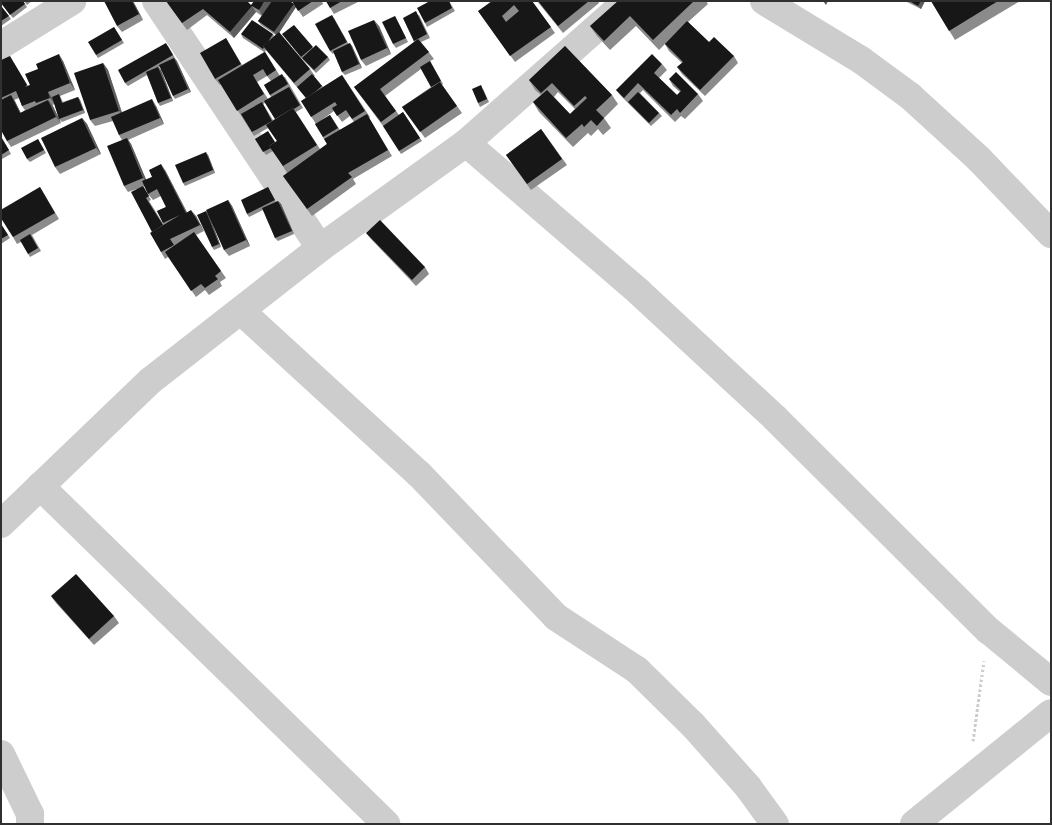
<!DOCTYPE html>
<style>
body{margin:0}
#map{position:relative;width:1052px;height:825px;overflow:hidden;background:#fff;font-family:"DM Sans",sans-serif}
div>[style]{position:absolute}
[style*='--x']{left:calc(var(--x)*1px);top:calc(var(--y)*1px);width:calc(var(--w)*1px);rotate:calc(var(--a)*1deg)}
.path>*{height:3px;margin-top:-1.5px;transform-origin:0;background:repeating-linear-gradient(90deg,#cdcdcd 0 2.5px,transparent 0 5px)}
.minor>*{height:28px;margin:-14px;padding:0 14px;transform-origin:14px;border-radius:14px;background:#cdcdcd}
.tertiary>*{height:28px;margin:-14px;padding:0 14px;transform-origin:14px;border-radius:14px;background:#cdcdcd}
.wall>*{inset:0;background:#8b8b8b}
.shaded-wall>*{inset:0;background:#5d5d5d}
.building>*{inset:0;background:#171717}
span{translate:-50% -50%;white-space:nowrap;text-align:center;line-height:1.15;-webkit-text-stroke:5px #fff;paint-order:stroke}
.frame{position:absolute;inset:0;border:2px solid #303030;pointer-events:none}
</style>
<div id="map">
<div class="path">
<i style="--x:973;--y:741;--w:81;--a:-82.2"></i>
</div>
<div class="minor">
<i style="--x:156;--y:1;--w:296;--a:56.4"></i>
<i style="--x:1;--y:45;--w:84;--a:-31.8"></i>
<i style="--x:466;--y:143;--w:228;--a:40.7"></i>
<i style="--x:639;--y:292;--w:185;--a:42.8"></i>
<i style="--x:775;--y:418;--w:301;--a:44.9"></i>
<i style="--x:988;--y:630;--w:82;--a:39.5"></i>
<i style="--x:242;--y:312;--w:240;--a:42.5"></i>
<i style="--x:419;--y:474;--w:198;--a:46.2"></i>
<i style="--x:556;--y:617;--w:97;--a:33.2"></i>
<i style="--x:637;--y:670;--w:78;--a:44.5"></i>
<i style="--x:693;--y:725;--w:83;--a:48.4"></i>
<i style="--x:748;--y:787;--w:46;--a:53.9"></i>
<i style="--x:40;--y:486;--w:484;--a:44.3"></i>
<i style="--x:1;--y:524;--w:207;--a:-43.8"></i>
<i style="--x:150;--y:381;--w:216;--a:-38"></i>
<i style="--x:320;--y:248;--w:180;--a:-35.7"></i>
<i style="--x:466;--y:143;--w:215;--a:-41.4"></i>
<i style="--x:1;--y:754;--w:67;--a:64.2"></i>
<i style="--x:30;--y:814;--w:10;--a:90"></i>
<i style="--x:914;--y:824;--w:176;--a:-39"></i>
</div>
<div class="tertiary">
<i style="--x:764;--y:1;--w:114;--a:31.3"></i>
<i style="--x:861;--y:60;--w:61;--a:36.3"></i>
<i style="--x:910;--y:96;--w:93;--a:42.4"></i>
<i style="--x:979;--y:159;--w:104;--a:46.2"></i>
</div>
<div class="wall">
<i style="clip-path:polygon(23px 1px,27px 7px,13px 18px,1px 3px)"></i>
<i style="clip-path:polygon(24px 1px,32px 1px,27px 5px)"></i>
<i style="clip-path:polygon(133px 1px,143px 20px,122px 32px,117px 26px)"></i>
<i style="clip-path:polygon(evenodd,166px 1px,251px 5px,294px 4px,292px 1px,322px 1px,323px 4px,303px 17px,296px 7px,279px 33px,310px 69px,315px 76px,314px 76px,323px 87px,342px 75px,370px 117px,369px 118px,392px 156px,353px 179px,356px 184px,312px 216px,283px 176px,287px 173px,273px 151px,266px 155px,255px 139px,275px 142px,277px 141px,268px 128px,254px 136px,221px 84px,220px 85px,215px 79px,226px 38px,242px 65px,264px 52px,243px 38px,241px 34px,273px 34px,274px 36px,276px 35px,261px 25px,258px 21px,262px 16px,256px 12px,234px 38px,207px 15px,187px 30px,166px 1px,266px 50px,306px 98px,301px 101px,316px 124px,334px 111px,342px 122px,350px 116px,354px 122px,340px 130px,330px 115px,315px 124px,327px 144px,320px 149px,296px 112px,303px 108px,285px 77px,280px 76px,265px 52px,266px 50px,166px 1px,267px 76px,271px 81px,264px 85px,271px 97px,268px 99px,257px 82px,267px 76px,166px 1px,265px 103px,275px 119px,273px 120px,263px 104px,265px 103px)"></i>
<i style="clip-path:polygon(326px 1px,360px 1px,334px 14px)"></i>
<i style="clip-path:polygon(449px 1px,455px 11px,427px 27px,425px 23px)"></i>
<i style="clip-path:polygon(532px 1px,555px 33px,515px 62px,478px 11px)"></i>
<i style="clip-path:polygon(537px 1px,598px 1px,599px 3px,563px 33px)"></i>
<i style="clip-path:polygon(618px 1px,706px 1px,708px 4px,688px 22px,709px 42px,734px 56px,738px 63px,705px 96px,682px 74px,677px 67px,682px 63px,669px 51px,665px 44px,659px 50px,636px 26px,610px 50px,597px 36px,590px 26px)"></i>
<i style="clip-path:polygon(905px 1px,925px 1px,921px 9px)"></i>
<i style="clip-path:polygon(931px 1px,1020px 1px,955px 40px)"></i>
<i style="clip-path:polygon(1px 6px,11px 19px,1px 26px)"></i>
<i style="clip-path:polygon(419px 15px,430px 38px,421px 42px,434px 59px,430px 61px,443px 84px,442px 85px,462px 113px,425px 138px,402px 107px,431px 87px,421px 69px,385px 96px,399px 115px,403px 112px,422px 141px,401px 154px,383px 126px,354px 87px,414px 42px,403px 18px)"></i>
<i style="clip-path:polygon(395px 16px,408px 42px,396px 48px,393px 44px)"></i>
<i style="clip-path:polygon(334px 18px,348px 43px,352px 46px,362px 68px,345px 75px,342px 72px,334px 53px,333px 54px,330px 51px)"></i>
<i style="clip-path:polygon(379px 26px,391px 54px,366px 66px,361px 60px)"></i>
<i style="clip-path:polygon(114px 27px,124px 43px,98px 58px,96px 55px)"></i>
<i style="clip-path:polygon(282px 34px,313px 48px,328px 57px,330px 60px,316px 73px,303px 60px)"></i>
<i style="clip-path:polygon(168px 46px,175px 58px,191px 92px,175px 99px,173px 96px,160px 67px,159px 68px,161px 70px,173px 101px,160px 106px,158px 103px,147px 75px,128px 86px,125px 83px)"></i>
<i style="clip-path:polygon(evenodd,565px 46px,612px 95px,618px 104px,604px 118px,611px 128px,603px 135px,598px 129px,591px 136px,588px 133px,573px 147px,539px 112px,533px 102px,541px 95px,535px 90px,529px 80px,565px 46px,558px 92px,575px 109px,570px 114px,554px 97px,558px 92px)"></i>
<i style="clip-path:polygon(evenodd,1px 60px,14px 63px,28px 86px,63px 61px,75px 90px,60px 96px,63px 102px,78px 97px,80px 100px,85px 113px,62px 122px,59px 119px,53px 99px,55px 104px,52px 105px,61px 123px,11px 147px,7px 141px,1px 130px,1px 60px,19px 98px,22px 106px,25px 110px,21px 113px,14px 100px,19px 98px)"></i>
<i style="clip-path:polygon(evenodd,103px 63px,108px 70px,122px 112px,156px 106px,164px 124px,128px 140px,131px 144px,146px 180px,165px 170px,187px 212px,196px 216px,204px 231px,196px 235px,226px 278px,220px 282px,222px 286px,209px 295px,205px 290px,196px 297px,168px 257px,165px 259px,161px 252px,152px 232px,137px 189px,128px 192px,124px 186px,122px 140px,119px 135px,113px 121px,95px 126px,90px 120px,103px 63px,143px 186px,144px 186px,148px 194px,153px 200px,161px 196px,166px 207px,157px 211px,164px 225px,149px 201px,151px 200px,143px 186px)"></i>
<i style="clip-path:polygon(662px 64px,667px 70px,659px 78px,677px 95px,680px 92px,673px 86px,669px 79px,698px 94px,703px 101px,685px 119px,681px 116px,675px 122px,643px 90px,640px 93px,662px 116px,651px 126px,621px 96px,616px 90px)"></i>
<i style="clip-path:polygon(483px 89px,489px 102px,480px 107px,478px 103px)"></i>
<i style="clip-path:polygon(82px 118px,87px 124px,101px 154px,60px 174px,55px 167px)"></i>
<i style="clip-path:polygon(541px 129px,567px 165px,531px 190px,506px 155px)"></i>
<i style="clip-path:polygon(1px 136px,11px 154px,2px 159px,1px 158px)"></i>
<i style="clip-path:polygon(38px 139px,46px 153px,30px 162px,27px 159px)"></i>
<i style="clip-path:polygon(208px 155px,215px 173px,185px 186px,183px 183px)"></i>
<i style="clip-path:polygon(40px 187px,59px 219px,32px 235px,41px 251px,30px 257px,21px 242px,17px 244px,13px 237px,1px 218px,1px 208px,2px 209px)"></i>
<i style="clip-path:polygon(268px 187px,276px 202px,278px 201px,281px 204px,294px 234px,278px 241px,275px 238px,263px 210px,249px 217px,247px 214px)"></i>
<i style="clip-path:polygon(228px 200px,232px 206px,250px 246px,229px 256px,224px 250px,209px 215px,221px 247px,214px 250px,212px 247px,206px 211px,209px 215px)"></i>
<i style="clip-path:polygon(1px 224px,10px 238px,1px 244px)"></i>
<i style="clip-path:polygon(366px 233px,425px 267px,429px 274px,416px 286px,371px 239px)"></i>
<i style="clip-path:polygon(51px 596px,114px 616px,119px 623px,94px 645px,56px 603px)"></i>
</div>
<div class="shaded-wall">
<i style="clip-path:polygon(132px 1px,133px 1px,143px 20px,139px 14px)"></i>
<i style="clip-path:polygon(265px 1px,274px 1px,263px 17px,259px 10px)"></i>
<i style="clip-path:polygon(823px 1px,828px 1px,826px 5px)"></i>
<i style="clip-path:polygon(921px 1px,925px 1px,921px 9px,918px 6px)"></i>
<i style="clip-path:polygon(294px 4px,296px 7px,277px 36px,274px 32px)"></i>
<i style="clip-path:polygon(252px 6px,256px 12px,234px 38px,230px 32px)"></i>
<i style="clip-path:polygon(374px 20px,379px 26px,391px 54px,387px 48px)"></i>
<i style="clip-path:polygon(350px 43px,352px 46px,362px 68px,359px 64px)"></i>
<i style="clip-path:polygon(59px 54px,63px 61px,75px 90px,70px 83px)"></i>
<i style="clip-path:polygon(174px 58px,177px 61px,191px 92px,188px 89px)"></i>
<i style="clip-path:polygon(103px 63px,108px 70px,123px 117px,119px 111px)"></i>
<i style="clip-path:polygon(158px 67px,161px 70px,173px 101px,171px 98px)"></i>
<i style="clip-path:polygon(48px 92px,53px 99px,55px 104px,50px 98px)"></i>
<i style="clip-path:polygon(11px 95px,15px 101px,24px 120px,20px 113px)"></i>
<i style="clip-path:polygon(78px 97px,80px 100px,85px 113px,83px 110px)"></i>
<i style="clip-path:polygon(152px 99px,156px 106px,164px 124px,160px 118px)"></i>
<i style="clip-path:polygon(48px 100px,53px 106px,61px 123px,56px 117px)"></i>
<i style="clip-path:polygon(82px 118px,87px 124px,101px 154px,96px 148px)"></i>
<i style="clip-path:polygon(127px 138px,131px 144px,148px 184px,143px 178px)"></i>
<i style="clip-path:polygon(206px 152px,208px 155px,215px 173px,213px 170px)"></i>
<i style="clip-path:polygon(161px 164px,165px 170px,190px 219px,186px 213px)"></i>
<i style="clip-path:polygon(228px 200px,232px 206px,250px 246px,246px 240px)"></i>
<i style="clip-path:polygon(278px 201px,281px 204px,294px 234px,292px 231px)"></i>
<i style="clip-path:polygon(191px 210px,196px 216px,204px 231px,200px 225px)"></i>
<i style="clip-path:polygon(206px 211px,209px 215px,221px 247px,219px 244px)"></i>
</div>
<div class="building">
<i style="clip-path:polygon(1px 1px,23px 1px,25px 4px,10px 15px,1px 3px)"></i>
<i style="clip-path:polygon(104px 1px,132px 1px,139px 14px,117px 26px)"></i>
<i style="clip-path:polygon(166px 1px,247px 1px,251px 5px,254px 1px,265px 1px,259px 10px,252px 6px,230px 32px,203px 9px,182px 23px)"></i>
<i style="clip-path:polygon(272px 1px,290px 1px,294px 4px,274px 32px,258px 21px)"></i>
<i style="clip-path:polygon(292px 1px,313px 1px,298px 11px)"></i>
<i style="clip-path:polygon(326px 1px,342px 1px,330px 8px)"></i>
<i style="clip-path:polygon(430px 1px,449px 1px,452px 8px,425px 23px,417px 8px)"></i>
<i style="clip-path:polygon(evenodd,492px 1px,532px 1px,551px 27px,510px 56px,478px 11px,492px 1px,514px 5px,519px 11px,506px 22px,502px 16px,514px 5px)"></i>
<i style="clip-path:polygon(538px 1px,589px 1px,558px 26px)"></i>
<i style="clip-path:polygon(618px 1px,694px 1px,653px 40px,630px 16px,604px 41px,590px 26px)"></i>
<i style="clip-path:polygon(909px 1px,921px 1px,918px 6px)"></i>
<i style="clip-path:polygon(931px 1px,998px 1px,949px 31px)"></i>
<i style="clip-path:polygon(1px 6px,9px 16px,1px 21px)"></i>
<i style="clip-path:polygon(416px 11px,427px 34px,414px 41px,403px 18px)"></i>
<i style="clip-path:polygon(332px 15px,347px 42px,330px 51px,315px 24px)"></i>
<i style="clip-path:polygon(395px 16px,406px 38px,393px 44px,382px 22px)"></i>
<i style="clip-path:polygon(252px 20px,273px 34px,268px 42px,263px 46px,264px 47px,263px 49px,241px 34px)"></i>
<i style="clip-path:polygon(374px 20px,387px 48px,361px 60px,348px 31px)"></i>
<i style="clip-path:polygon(687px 21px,709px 42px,714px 37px,734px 56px,700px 90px,677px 67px,683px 62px,665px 44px)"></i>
<i style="clip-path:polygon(294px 25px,313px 47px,301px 57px,282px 34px)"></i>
<i style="clip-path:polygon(114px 27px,122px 40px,96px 55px,88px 42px)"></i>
<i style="clip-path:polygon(279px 32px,310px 69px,294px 83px,263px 46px)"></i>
<i style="clip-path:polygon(226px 38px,241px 64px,215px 79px,200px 53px)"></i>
<i style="clip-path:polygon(418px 39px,429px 52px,380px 89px,396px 111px,381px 122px,354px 87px)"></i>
<i style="clip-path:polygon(166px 43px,173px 55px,125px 83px,118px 70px)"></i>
<i style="clip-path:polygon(350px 43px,359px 64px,342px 72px,333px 51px)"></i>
<i style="clip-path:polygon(316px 45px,328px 57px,314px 70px,302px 58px)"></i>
<i style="clip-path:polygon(565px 46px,612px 95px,596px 110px,604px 118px,597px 126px,591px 120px,584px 127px,582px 124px,566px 138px,533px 102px,547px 90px,570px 114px,587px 98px,585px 96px,574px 106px,552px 83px,541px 93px,529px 80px)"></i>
<i style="clip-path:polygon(265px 52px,276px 70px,267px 76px,263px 69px,253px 75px,264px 94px,237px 111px,218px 80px)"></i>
<i style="clip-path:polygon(59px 54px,70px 83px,48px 92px,50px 98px,36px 103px,35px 101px,22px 106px,16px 91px,1px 98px,1px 60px,10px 56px,27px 85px,25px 87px,30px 85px,25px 74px,38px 69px,36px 64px)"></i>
<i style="clip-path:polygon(652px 54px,662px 64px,654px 73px,677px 95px,681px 91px,669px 79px,676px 72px,698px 94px,680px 113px,677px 109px,671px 115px,638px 83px,624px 98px,616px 90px)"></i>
<i style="clip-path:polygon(174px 58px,188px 89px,173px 96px,159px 65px)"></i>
<i style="clip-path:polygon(430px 61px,441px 81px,431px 87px,420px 67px)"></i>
<i style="clip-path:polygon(103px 63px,119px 111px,90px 120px,74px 73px)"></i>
<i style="clip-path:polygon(158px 67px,171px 98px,158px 103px,146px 72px)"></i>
<i style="clip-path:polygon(282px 74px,288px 84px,270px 95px,264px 85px)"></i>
<i style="clip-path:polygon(312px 74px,322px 86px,315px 92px,306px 98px,297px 87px)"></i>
<i style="clip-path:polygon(342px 75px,365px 111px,352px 119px,346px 110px,337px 116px,332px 108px,337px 105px,335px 102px,311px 117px,301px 101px)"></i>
<i style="clip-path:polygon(440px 82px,457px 106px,420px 132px,402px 107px)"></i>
<i style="clip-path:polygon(481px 85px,487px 99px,478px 103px,472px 89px)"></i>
<i style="clip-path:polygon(289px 87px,300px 105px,294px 109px,293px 108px,275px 119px,264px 101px)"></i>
<i style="clip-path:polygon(638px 92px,659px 113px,649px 123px,628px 102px)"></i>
<i style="clip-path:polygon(59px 94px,62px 103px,78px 97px,83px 110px,59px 119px,52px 97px)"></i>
<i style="clip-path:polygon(11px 95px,20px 113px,48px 100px,56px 117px,7px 141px,1px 130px,1px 100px)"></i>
<i style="clip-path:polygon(152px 99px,160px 118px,119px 135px,111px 117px)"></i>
<i style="clip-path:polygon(262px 102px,272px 121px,252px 132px,241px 114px)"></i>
<i style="clip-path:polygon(293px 108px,317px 145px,283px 166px,269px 146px,277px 141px,266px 125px)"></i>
<i style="clip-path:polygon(403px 112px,420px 138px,399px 151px,383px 126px)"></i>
<i style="clip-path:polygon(367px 114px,388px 150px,348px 173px,352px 177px,307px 209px,283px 176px,327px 144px,324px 139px)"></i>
<i style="clip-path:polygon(330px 115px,338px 128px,323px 137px,315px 124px)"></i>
<i style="clip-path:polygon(82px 118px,96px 148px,55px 167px,41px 138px)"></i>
<i style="clip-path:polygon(541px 129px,562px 159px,527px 184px,506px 155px)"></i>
<i style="clip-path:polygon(268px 131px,275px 142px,269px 146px,271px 148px,263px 152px,255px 139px)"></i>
<i style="clip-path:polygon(1px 137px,9px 150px,1px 155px)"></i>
<i style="clip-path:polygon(127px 138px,143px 178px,124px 186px,107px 146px)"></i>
<i style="clip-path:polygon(38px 139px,44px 150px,27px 159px,21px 148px)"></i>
<i style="clip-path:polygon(206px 152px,213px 170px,183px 183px,175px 165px)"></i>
<i style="clip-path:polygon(161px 164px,186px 213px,191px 210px,200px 225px,170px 239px,174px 245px,161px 252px,150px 233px,180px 215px,163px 223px,157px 211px,166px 207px,157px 189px,148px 194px,142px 181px,152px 177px,149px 170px)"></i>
<i style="clip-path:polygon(143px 186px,149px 196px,146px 198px,163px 225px,152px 232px,131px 192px)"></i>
<i style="clip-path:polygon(40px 187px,55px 213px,13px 237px,1px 218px,1px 210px)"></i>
<i style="clip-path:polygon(268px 187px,275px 200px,247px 214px,241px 200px)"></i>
<i style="clip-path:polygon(228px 200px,246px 240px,224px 250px,206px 210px)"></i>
<i style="clip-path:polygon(278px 201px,292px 231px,275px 238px,262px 208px)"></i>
<i style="clip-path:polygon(206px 211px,219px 244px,212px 247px,197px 215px)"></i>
<i style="clip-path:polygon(380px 220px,425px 267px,412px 280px,366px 233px)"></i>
<i style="clip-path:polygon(1px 224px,8px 235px,1px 239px)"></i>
<i style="clip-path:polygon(194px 232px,221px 271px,215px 276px,218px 279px,205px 288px,201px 284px,191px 291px,165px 252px)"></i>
<i style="clip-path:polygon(30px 234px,38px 248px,28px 254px,20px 240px)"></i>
<i style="clip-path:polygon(76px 574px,114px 616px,89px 639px,51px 596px)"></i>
</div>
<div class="frame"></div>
</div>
